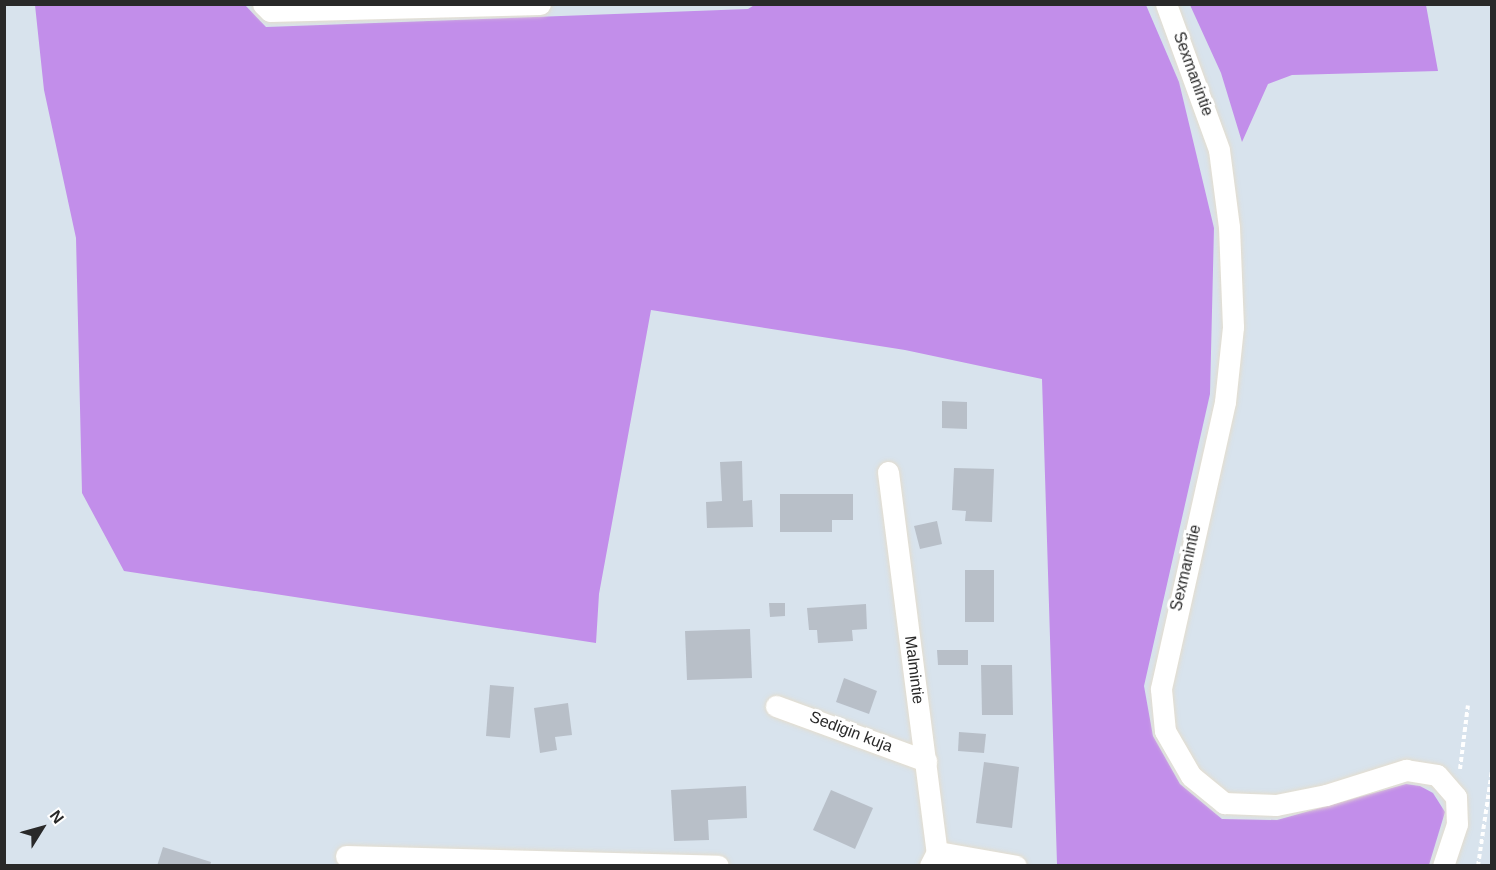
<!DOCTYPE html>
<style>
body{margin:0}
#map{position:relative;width:1496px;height:870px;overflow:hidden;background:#d8e3ed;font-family:Arial,sans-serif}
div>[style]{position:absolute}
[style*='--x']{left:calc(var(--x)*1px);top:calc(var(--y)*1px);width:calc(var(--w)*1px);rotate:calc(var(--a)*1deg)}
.green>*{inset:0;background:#c28eea}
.building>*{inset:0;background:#b8bfc8}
.path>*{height:4px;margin-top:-2px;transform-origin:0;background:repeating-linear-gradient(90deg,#fff 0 4.5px,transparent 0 7.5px)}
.roads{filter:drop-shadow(0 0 2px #e4ddce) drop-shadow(0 0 2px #e4ddce)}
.street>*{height:21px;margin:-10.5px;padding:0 10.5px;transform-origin:10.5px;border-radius:10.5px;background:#fff}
span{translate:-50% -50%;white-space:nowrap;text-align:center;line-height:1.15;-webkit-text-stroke:6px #fff;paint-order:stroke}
.street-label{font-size:16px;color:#292929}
.frame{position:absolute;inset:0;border:6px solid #292929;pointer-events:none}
.north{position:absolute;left:12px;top:798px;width:60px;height:60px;-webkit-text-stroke:4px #fff;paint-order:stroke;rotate:53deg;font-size:16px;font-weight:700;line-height:24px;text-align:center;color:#292929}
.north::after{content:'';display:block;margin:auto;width:21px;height:27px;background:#292929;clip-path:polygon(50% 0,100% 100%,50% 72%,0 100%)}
</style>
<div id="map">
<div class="green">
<i style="clip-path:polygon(756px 4px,1146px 5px,1179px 82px,1214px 228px,1210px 394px,1144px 686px,1153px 736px,1180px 784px,1222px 819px,1277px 820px,1406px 784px,1420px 786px,1433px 793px,1445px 812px,1429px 865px,1057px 864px,1042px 379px,905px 350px,651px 310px,599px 594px,596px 643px,124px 571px,82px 493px,76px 238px,44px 90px,35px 5px,245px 5px,266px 27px,748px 9px)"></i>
<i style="clip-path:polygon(1190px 5px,1426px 5px,1438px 71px,1292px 75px,1268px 84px,1242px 142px,1221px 73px)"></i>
</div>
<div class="building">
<i style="clip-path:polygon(942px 401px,967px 402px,967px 429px,942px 428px)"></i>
<i style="clip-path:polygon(742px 461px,743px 501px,752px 500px,753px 527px,707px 528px,706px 502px,722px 501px,720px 462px)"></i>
<i style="clip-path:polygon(954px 468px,994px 469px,992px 522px,965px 521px,966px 511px,952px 510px)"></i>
<i style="clip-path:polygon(780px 494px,853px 494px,853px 520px,832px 520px,832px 532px,780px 532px)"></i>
<i style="clip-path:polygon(937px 521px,942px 544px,920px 549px,914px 526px)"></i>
<i style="clip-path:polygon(965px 570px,994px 570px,994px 622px,965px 622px)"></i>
<i style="clip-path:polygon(769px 603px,785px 603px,785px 616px,770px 617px)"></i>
<i style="clip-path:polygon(866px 604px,867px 629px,852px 630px,853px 641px,818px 643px,817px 630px,809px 630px,807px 608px)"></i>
<i style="clip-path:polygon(750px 629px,752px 678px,687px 680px,685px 631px)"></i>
<i style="clip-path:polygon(937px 650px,968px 650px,968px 665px,938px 665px)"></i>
<i style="clip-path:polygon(981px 665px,1012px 665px,1013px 715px,982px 715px)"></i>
<i style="clip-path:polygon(844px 678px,877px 691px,869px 714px,836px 702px)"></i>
<i style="clip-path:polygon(490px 685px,514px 687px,510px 738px,486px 736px)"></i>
<i style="clip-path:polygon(568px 703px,572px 735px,555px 737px,557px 750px,540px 753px,534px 708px)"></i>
<i style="clip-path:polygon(959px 732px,986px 734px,984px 753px,958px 751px)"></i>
<i style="clip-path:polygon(984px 762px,1019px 767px,1012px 828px,976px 823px)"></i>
<i style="clip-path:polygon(746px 786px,747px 818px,708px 820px,709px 840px,674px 841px,671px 790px)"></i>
<i style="clip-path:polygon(831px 790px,873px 808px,855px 849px,813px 830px)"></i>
<i style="clip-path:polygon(163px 847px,211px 862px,210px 866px,157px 866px)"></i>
</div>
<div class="path">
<i style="--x:1460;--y:769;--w:64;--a:-82.9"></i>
<i style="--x:1478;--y:866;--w:97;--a:-81.7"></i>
</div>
<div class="roads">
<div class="street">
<i style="--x:263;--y:4;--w:10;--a:45"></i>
<i style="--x:270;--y:11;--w:270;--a:-1.5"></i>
<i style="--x:1166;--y:4;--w:155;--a:70"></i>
<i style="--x:1219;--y:150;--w:78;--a:82.6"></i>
<i style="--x:1229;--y:227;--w:100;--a:87.7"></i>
<i style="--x:1233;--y:327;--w:75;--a:96.1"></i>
<i style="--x:1225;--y:402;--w:294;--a:102.6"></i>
<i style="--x:1161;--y:689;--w:42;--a:84.6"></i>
<i style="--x:1165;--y:731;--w:52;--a:60"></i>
<i style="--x:1191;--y:776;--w:43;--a:39.3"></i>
<i style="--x:1224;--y:803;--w:52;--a:2.2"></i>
<i style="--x:1276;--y:805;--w:51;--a:-11.3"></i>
<i style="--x:1326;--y:795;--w:84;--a:-17.4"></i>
<i style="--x:1406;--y:770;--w:31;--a:9"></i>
<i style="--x:1437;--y:775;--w:29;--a:49"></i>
<i style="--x:1456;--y:797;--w:27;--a:88"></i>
<i style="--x:1457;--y:824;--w:44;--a:108.4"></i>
<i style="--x:888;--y:472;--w:383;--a:82.7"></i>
<i style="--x:937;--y:852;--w:16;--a:117"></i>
<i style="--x:776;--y:706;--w:160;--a:20.1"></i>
<i style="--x:937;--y:852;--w:80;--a:10"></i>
<i style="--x:346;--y:856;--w:372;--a:1.5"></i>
</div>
</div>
<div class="street-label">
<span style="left:1193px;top:74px;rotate:70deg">Sexmanintie</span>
<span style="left:1186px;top:568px;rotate:-77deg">Sexmanintie</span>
<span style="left:914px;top:670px;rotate:83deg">Malmintie</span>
<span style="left:851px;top:732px;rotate:21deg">Sedigin kuja</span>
</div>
<div class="frame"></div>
<div class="north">N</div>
</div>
